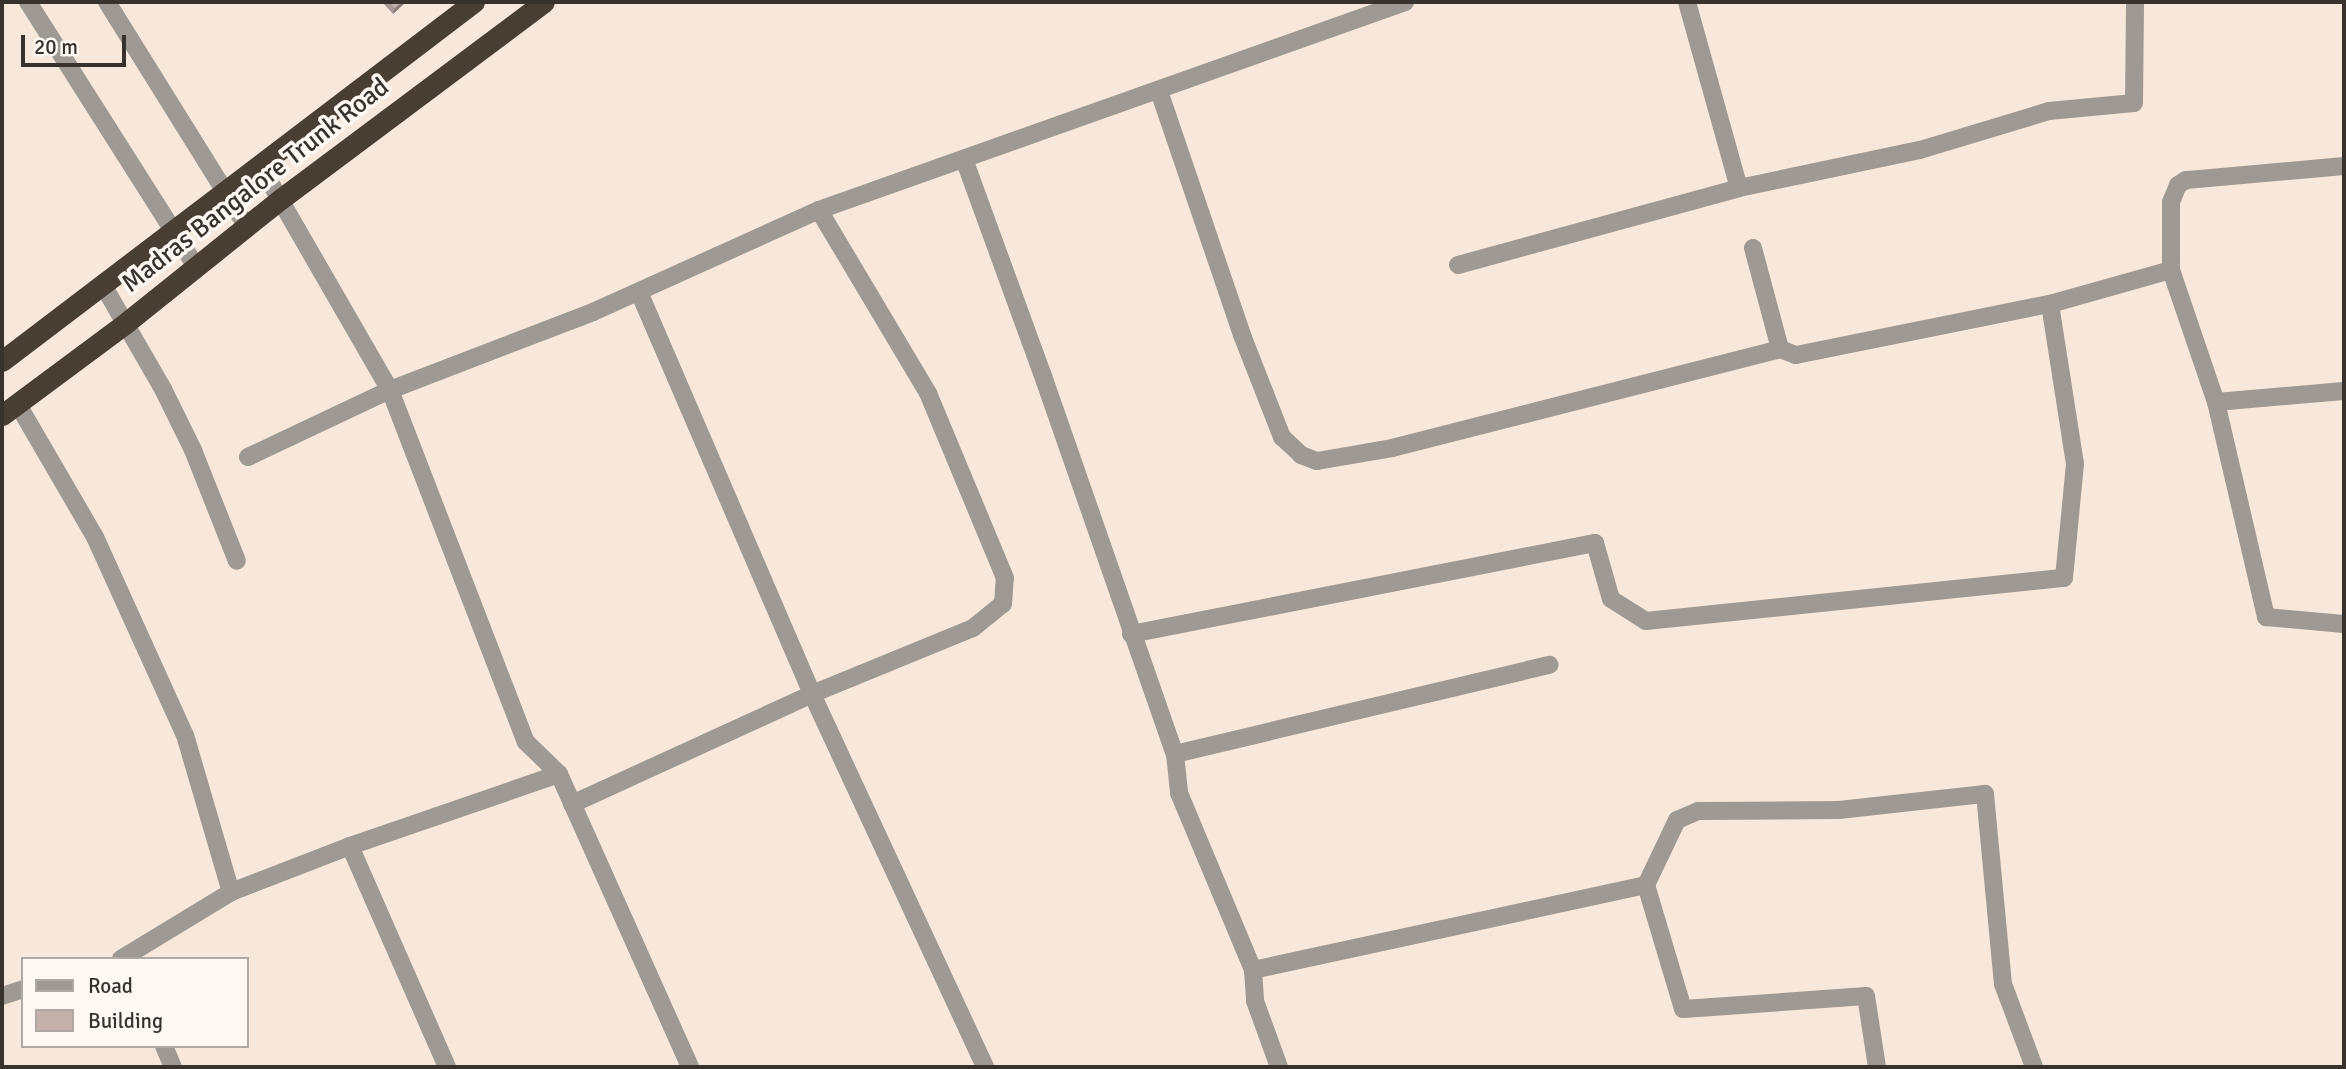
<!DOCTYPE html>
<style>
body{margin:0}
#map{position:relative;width:2346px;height:1069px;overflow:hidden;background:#f8e8dc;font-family:Signika,sans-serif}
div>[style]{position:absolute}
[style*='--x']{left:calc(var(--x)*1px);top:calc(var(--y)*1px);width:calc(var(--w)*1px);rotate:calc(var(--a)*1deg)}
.minor>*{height:18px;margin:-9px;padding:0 9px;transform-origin:9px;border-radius:9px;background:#9e9993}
.highway>*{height:21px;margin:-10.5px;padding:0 10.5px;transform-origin:10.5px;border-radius:10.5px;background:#493e33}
.wall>*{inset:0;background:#a99893}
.shaded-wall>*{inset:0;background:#897c78}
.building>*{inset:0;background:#c4b1ab}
span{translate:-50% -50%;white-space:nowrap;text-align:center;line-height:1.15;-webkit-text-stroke:7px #fef7f2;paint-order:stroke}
.street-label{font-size:26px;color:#38322d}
.frame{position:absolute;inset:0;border:4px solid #38322d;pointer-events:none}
.legend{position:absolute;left:21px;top:957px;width:228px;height:91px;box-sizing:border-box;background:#fef7f2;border:2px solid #afa8a3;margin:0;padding:9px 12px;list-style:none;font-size:21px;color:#38322d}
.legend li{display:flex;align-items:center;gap:14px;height:35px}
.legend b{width:35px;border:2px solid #afa8a3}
.scale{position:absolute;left:21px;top:35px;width:105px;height:32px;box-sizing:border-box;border:4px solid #38322d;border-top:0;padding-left:9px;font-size:21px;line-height:24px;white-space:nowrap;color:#38322d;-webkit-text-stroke:5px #fef7f2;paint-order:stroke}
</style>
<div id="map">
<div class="minor">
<i style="--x:28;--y:2;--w:312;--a:57.6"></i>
<i style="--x:107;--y:2;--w:263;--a:58.1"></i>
<i style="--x:1687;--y:2;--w:193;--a:74.4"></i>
<i style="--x:1159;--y:91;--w:258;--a:71.2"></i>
<i style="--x:1242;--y:335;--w:110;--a:68.6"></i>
<i style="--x:1282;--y:437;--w:26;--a:43"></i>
<i style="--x:1301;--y:455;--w:17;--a:21"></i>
<i style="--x:1317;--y:461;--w:76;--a:-9.8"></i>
<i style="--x:1392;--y:448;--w:400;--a:-14.3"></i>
<i style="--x:1780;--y:349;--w:17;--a:21"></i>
<i style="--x:1796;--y:355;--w:259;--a:-11.4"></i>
<i style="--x:2050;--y:304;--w:126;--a:-15.7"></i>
<i style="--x:964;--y:159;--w:228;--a:70"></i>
<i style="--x:1042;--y:373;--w:404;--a:70.8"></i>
<i style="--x:1175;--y:754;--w:39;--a:84"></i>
<i style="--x:1179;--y:793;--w:192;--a:67.3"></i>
<i style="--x:1253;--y:970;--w:31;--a:86"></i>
<i style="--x:1255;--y:1001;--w:70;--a:70"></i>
<i style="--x:260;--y:165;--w:260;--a:60"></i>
<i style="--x:390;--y:390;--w:377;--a:68.9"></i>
<i style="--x:526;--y:742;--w:46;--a:44.1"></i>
<i style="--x:559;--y:774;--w:321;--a:65.9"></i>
<i style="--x:2344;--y:166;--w:159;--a:174.9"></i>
<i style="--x:2186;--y:180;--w:9;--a:148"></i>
<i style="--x:2178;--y:185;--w:18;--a:112"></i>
<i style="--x:2171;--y:202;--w:68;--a:90"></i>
<i style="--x:2171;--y:270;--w:139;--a:71.2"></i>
<i style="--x:2216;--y:402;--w:221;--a:76.9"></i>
<i style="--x:2266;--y:617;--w:78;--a:5.1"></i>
<i style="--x:1753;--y:248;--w:105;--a:75"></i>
<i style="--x:1458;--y:265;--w:291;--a:-15.3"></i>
<i style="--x:1739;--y:188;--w:185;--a:-11.9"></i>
<i style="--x:1920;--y:150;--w:135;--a:-16.8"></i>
<i style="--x:2049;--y:111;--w:85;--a:-5.4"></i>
<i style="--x:2134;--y:103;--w:101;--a:-89.4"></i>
<i style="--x:103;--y:285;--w:120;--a:60"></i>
<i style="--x:163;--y:389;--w:68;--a:63.8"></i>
<i style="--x:193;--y:450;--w:119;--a:68.4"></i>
<i style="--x:639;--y:292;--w:438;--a:66.7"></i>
<i style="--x:812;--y:694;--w:411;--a:65.1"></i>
<i style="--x:2216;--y:402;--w:128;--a:-4.9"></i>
<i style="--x:17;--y:403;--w:155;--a:59.8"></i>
<i style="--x:95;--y:537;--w:217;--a:65.6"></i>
<i style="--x:185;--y:735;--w:164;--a:73.7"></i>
<i style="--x:248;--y:457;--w:157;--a:-25.3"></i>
<i style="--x:390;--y:390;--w:217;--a:-21"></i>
<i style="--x:593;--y:312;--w:248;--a:-24.3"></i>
<i style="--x:819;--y:210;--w:622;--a:-19.54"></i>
<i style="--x:1131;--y:634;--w:473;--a:-11.1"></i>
<i style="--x:1595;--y:543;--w:58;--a:74.1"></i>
<i style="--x:1611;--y:599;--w:41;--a:32.2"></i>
<i style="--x:1646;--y:621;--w:420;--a:-5.9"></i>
<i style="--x:2064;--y:578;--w:115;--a:-84.5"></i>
<i style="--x:2075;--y:464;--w:162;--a:-98.9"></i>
<i style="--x:1175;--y:754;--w:385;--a:-13.4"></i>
<i style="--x:572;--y:804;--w:264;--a:-24.6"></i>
<i style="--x:812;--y:694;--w:174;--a:-22.3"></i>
<i style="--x:973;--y:628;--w:38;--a:-39"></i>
<i style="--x:1003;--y:604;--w:26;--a:-86"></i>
<i style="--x:1005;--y:578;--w:200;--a:-112.6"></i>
<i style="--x:928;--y:393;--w:213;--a:-120.8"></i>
<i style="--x:350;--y:846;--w:241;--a:66.3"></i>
<i style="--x:121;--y:959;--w:129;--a:-31.3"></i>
<i style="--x:231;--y:892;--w:128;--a:-21.1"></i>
<i style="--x:350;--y:846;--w:221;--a:-19"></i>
<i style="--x:1253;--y:970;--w:402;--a:-12.2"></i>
<i style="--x:2;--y:996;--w:22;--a:-18"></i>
<i style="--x:164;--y:1046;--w:23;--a:67"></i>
<i style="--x:1877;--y:1067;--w:72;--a:-98.8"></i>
<i style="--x:1866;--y:996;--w:183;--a:175.9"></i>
<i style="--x:1683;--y:1009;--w:129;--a:-106.6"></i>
<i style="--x:1646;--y:885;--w:72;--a:-64.5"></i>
<i style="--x:1677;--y:820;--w:23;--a:-23"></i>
<i style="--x:1698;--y:811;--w:141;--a:-0.4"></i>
<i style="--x:1839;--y:810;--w:147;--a:-6.3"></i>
<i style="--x:1985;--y:794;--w:191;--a:84.6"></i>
<i style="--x:2003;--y:984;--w:89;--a:69.5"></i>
</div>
<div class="highway">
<i style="--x:2;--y:361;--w:593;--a:-37.26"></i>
<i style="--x:2;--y:415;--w:156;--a:-36.6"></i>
<i style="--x:127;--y:322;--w:198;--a:-38.7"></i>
<i style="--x:282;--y:198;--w:327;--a:-36.8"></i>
</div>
<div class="wall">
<i style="clip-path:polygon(382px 2px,406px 2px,393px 14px)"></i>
</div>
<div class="shaded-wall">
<i style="clip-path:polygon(402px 2px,406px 2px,393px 14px,395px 8px)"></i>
</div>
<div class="building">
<i style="clip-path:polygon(389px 2px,402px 2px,395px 8px)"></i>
</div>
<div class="street-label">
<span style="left:256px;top:186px;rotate:-38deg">Madras Bangalore Trunk Road</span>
</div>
<div class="frame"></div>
<ul class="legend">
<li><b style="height:9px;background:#9e9993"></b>Road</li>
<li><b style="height:19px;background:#c4b1ab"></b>Building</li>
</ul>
<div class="scale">20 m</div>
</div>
